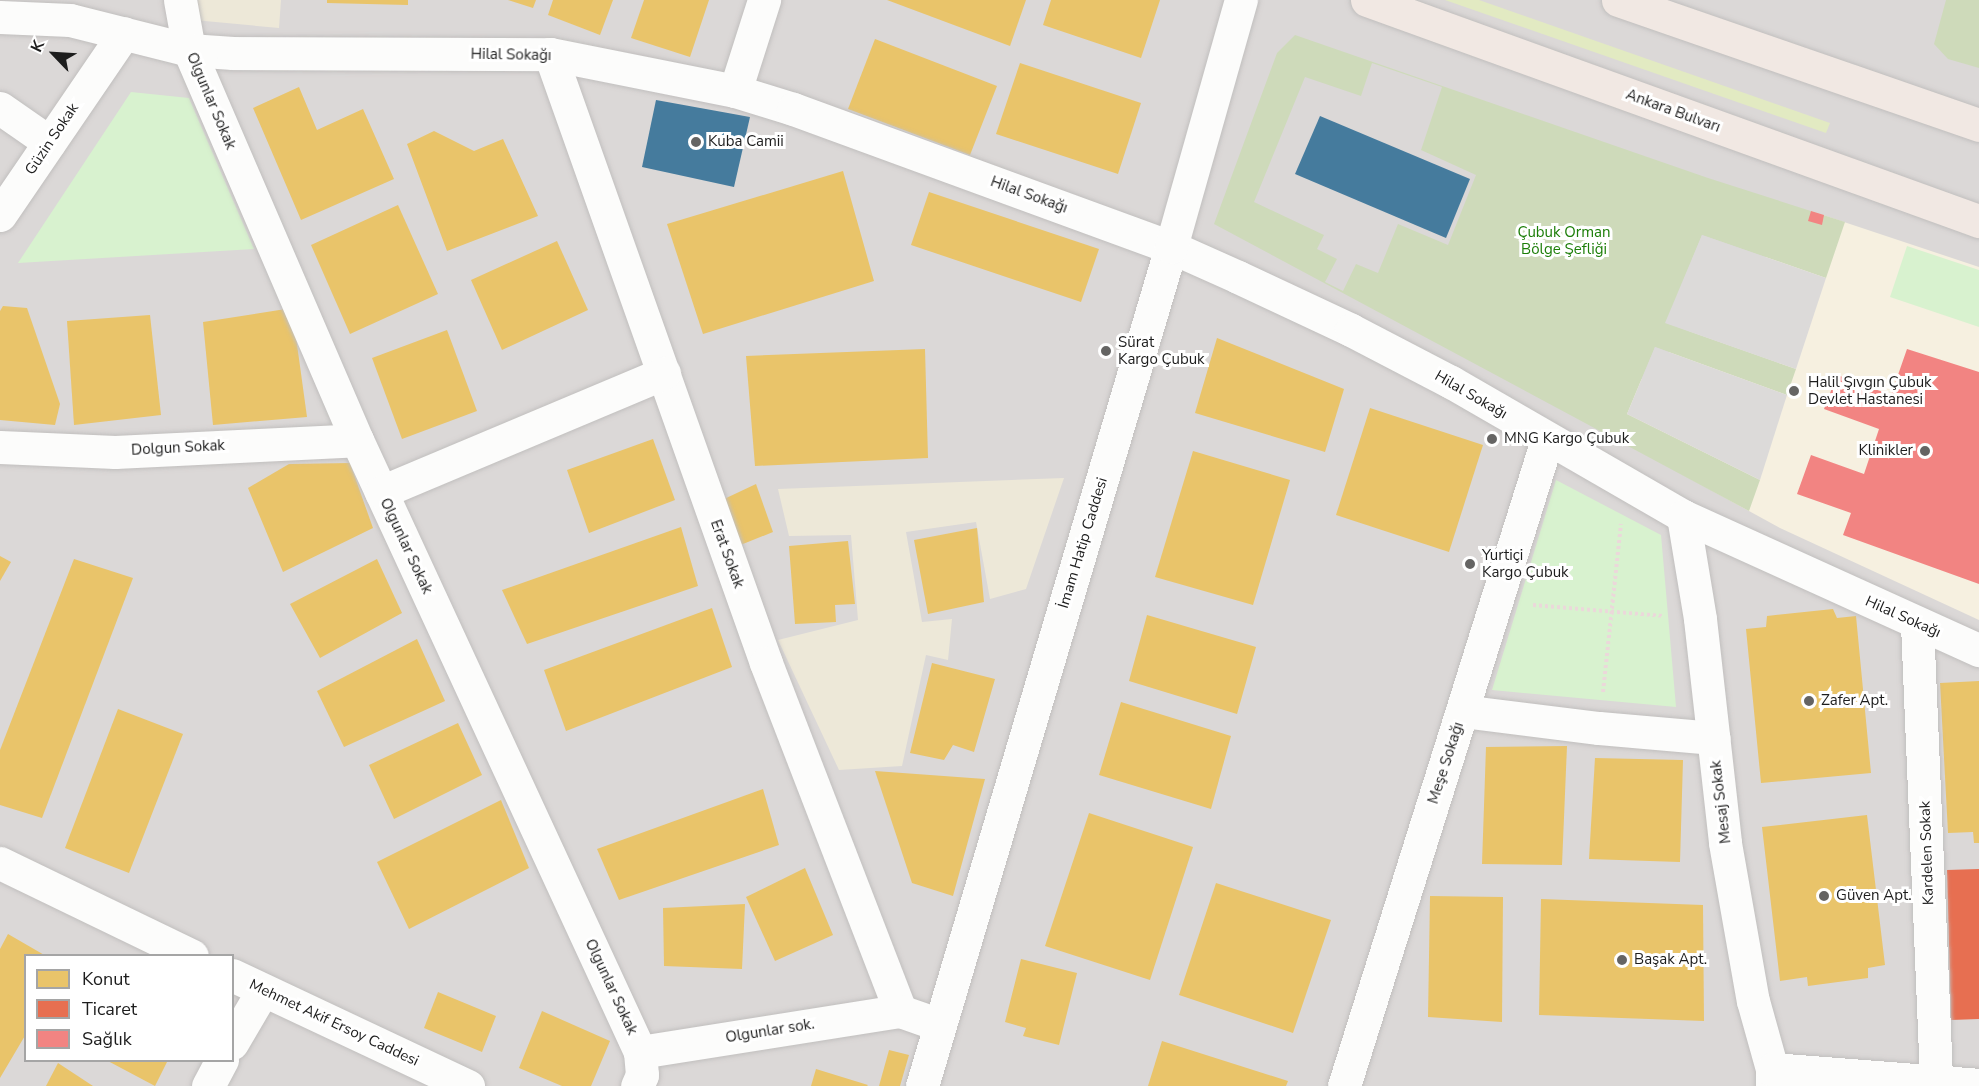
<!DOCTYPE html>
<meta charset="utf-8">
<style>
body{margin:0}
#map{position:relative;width:1979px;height:1086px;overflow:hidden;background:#ece8e5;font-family:"Nunito Sans",sans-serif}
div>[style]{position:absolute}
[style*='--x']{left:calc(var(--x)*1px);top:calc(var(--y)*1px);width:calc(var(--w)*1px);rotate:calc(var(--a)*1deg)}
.residential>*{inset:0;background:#dbd8d7}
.education>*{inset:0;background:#f6f0e0}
.farmland>*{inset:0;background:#ede8d8}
.grass>*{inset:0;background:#e2eac2}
.forest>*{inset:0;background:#cedaba}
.park>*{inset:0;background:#d8f2cf}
.parking>*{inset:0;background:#dcdad9}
.homes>*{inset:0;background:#e9c46a}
.shops>*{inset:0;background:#e76f51}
.health>*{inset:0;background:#f28482}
.public>*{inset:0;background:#457b9d}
.path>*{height:4px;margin-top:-2px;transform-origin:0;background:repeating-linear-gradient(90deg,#ebd8da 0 3px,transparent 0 6px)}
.roads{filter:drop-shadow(0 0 2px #c1bfbe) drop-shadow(0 0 2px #c1bfbe)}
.minor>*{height:33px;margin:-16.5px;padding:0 16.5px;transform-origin:16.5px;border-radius:16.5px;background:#fcfcfb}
.major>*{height:33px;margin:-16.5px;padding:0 16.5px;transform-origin:16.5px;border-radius:16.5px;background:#f1e8e3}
.dots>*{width:16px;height:16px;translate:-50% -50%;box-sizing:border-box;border:3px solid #fff;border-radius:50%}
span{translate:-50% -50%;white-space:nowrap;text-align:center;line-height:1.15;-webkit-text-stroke:6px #fff;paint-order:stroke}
.street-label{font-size:15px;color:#1d1d1d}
.poi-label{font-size:15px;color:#1d1d1d}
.left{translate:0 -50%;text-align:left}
.right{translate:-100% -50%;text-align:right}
.park-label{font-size:15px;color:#1c7e08}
.legend{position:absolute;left:24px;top:954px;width:210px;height:108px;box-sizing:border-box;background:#fff;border:2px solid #a5a5a5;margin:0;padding:8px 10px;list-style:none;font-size:18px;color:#1d1d1d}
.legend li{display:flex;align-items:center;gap:12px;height:30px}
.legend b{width:30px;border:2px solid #a5a5a5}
.north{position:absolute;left:24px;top:24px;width:60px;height:60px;-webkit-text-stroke:4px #fff;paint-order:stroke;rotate:295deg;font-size:16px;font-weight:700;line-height:24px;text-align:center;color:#1d1d1d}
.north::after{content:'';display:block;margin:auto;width:21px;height:27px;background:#1d1d1d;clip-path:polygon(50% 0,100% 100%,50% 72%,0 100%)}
</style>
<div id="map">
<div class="residential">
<i style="clip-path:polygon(evenodd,0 0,1979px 0,1979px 1086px,0 1086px,0 0,26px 956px,232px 956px,232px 1060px,26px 1060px,26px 956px)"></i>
</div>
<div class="education">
<i style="clip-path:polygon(1811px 211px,1979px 267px,1979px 620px,1780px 528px,1594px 426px)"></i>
</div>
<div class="farmland">
<i style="clip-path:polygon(191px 0,281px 0,279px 28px,194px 20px)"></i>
<i style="clip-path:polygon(1064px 478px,1026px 589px,990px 599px,976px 522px,906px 532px,922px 622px,952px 619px,948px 660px,926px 655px,902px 766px,839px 770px,778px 640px,858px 620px,851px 535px,789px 536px,778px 489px)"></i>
</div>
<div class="grass">
<i style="clip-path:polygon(1445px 0,1479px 0,1830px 123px,1826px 133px)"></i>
</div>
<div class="forest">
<i style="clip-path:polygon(1946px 0,1979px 0,1979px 68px,1948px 59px,1934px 44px)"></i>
<i style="clip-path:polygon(evenodd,1295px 35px,1708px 178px,1845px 222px,1826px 278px,1702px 235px,1666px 323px,1796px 369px,1787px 395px,1655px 347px,1627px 414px,1760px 480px,1749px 511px,1214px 224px,1277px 53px,1295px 35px,1372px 63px,1442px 87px,1421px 150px,1476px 175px,1448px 245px,1398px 224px,1378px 273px,1356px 264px,1343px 291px,1325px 282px,1337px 259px,1317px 249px,1324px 235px,1254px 202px,1305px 77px,1361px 96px,1372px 63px)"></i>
</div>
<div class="park">
<i style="clip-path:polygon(131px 92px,189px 98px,254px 249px,18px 263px)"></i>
<i style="clip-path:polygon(1907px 246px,1979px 270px,1979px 327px,1890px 297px)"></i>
<i style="clip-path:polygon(1556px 480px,1661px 535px,1676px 707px,1492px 690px)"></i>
</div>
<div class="parking">
<i style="clip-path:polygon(1702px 235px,1826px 278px,1796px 369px,1665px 323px)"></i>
<i style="clip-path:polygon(1655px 347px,1787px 395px,1760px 480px,1627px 414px)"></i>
</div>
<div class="homes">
<i style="clip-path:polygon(327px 0,408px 0,408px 5px,327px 3px)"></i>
<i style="clip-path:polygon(508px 0,536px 0,533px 8px)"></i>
<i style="clip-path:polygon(553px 0,613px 0,600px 35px,548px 15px)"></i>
<i style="clip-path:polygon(644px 0,709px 0,690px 57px,631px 38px)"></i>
<i style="clip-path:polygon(887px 0,1026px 0,1010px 46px)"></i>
<i style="clip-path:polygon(1051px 0,1160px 0,1141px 58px,1043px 25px)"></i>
<i style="clip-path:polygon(875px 39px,997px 86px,970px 155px,848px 109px)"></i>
<i style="clip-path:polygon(1020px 63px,1141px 103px,1118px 174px,996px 134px)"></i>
<i style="clip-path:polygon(299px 87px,317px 130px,363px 109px,394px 179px,301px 220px,253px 108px)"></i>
<i style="clip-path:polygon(434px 131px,474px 151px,503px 139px,538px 216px,447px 251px,407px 144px)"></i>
<i style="clip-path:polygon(843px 171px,874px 281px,703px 334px,667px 224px)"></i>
<i style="clip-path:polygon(929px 192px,1099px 249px,1081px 302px,911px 245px)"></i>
<i style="clip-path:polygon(398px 205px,438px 294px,350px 334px,311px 245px)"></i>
<i style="clip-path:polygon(557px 241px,588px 310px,502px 350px,471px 280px)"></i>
<i style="clip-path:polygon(3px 306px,27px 308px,60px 404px,55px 425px,0 420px,0 311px)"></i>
<i style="clip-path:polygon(292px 308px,307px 417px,213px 425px,203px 322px)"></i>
<i style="clip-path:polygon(150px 315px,161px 415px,74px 425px,67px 321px)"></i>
<i style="clip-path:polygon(447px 330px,477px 411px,402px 439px,372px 358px)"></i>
<i style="clip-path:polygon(1217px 338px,1344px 389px,1325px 452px,1195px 413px)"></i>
<i style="clip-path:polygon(925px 349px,928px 458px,755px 466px,746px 356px)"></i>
<i style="clip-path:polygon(1370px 408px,1483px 445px,1449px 552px,1336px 515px)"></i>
<i style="clip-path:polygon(653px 439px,675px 500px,589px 533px,567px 470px)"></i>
<i style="clip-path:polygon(1193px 451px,1290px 480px,1253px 605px,1155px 577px)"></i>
<i style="clip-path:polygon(350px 463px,373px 528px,283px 572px,248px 488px,289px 464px)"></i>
<i style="clip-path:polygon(756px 484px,773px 532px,738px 546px,722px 500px)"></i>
<i style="clip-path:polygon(681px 527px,698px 586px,527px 644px,502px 590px)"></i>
<i style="clip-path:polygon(977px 528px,984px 602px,928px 614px,914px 540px)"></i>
<i style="clip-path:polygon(848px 541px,855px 604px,835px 605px,836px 622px,795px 624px,789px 546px)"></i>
<i style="clip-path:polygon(0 556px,11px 562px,0 581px)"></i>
<i style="clip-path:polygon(74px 559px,133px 578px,42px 818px,0 805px,0 750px)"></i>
<i style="clip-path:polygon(377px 559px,402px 613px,320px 658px,290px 604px)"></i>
<i style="clip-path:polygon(712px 608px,732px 667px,566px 731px,544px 670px)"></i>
<i style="clip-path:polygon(1833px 609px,1837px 618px,1856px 616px,1871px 773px,1761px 783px,1746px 629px,1766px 627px,1767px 616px)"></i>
<i style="clip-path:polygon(1147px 615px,1256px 647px,1237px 714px,1129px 681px)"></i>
<i style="clip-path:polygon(417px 639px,445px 701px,344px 747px,317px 691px)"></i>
<i style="clip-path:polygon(932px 663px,995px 679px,974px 752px,953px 745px,944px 760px,910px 753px)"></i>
<i style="clip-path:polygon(1979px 681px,1979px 843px,1974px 843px,1973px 832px,1948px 833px,1940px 683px)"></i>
<i style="clip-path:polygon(1121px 702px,1231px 736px,1211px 809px,1099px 775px)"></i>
<i style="clip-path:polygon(118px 709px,183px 734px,129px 873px,65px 848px)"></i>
<i style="clip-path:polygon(458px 723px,482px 775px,394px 819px,369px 765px)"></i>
<i style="clip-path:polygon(1567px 746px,1562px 865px,1482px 864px,1486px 747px)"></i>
<i style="clip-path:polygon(1595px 758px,1683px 760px,1680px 862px,1589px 859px)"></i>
<i style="clip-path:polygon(875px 771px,985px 779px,953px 896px,912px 883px)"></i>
<i style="clip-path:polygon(763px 789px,779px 845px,619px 900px,597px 849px)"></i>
<i style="clip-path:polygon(501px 800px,529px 868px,409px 929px,377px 862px)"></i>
<i style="clip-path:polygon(1089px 813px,1193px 847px,1150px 980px,1045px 946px)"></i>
<i style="clip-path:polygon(1867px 815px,1885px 965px,1868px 968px,1868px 978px,1808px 986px,1807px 977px,1780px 981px,1762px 827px)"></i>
<i style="clip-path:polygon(805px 868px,833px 935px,775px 961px,746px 897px)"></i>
<i style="clip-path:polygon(1216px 883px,1331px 920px,1293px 1033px,1179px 995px)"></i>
<i style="clip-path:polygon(1430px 896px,1503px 897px,1502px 1022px,1428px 1017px)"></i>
<i style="clip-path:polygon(1541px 899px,1703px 905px,1704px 1021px,1539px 1015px)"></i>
<i style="clip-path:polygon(745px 904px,742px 969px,664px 966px,663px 908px)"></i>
<i style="clip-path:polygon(8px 934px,46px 956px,26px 956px,26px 1034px,0 1078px,0 949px)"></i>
<i style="clip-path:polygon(1021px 959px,1077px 973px,1059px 1045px,1023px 1036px,1026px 1028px,1005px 1022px)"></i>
<i style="clip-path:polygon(438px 992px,496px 1016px,482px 1052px,424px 1028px)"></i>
<i style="clip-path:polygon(542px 1011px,610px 1041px,591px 1086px,562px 1086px,519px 1068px)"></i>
<i style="clip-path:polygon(1162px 1041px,1288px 1081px,1286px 1086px,1148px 1086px)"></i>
<i style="clip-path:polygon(889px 1050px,909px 1055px,900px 1086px,879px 1086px)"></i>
<i style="clip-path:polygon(106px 1060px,168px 1060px,155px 1086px)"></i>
<i style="clip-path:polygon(58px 1063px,93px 1086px,46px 1086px)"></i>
<i style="clip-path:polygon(816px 1069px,868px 1085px,867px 1086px,811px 1086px)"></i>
</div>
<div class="shops">
<i style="clip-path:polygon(1979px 869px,1979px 1019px,1951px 1020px,1947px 870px)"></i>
</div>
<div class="health">
<i style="clip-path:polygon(1811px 211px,1824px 215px,1822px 225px,1808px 221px)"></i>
<i style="clip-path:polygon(1907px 349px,1979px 372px,1979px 584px,1843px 535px,1851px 513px,1797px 494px,1811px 455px,1864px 474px,1879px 429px,1824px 409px,1837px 375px,1891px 395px)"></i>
</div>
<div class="public">
<i style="clip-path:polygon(656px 100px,750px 117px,734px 187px,642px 167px)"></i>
<i style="clip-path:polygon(1320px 116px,1470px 179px,1446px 238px,1295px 174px)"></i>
</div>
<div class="path">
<i style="--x:1533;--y:605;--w:130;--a:4.8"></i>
<i style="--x:1603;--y:692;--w:169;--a:-83.9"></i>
</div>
<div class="roads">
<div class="minor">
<i style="--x:180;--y:0;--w:51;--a:79.8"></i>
<i style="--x:189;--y:50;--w:425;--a:66.7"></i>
<i style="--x:357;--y:440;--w:674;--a:65.18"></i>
<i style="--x:640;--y:1052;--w:23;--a:85"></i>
<i style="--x:642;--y:1075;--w:12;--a:114"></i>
<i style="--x:0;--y:17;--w:70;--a:2.5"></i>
<i style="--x:70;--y:20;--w:123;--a:14.1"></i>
<i style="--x:189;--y:50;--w:44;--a:3.9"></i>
<i style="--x:233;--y:53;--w:317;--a:0.2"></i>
<i style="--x:550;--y:54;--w:189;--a:11.3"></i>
<i style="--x:735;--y:91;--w:61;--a:17.2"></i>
<i style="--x:793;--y:109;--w:402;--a:20.1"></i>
<i style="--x:1171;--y:247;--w:73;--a:24.1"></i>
<i style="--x:1238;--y:277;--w:125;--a:25.1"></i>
<i style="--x:1351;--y:330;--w:113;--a:27.5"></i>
<i style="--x:1451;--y:382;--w:268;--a:30"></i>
<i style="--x:1683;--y:516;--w:325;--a:24.4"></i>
<i style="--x:550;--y:54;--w:646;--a:70.47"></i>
<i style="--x:766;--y:663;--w:373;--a:68.9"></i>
<i style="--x:900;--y:1011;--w:42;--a:19.3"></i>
<i style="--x:735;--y:91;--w:96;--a:-72.3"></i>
<i style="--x:0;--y:108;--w:60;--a:34.8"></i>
<i style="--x:0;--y:215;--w:220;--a:-55.7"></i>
<i style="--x:0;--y:447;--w:115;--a:2.5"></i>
<i style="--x:115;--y:452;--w:242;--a:-2.8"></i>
<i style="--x:381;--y:492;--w:307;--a:-22.8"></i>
<i style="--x:1683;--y:516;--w:104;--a:80.6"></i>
<i style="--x:1700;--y:619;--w:225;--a:83.6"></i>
<i style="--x:1725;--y:843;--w:160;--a:80"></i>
<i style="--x:1753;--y:1001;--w:71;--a:74.4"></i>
<i style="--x:1772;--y:1069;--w:17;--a:90"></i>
<i style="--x:1917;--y:624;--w:462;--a:87.6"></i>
<i style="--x:1462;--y:711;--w:138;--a:7.1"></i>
<i style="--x:1599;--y:728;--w:115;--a:5"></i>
<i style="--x:0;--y:863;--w:213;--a:25.8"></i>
<i style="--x:232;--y:975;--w:261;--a:25.2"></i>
<i style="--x:232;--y:1043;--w:61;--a:-59.7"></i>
<i style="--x:640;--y:1052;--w:263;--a:-9"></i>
<i style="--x:1772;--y:1069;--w:208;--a:4.4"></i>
<i style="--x:208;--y:1086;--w:30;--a:-62"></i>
<i style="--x:922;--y:1086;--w:875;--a:-73.47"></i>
<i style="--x:1171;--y:247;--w:257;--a:-74.2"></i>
<i style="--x:1344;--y:1086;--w:677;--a:-72.56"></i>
</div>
<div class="major">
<i style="--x:1367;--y:0;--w:651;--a:19.86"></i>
<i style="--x:1618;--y:0;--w:382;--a:19.1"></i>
</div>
</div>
<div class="dots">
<i style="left:696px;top:142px;background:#656463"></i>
<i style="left:1106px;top:351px;background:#656463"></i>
<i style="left:1794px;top:391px;background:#656463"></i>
<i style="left:1492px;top:439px;background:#656463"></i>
<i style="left:1925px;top:451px;background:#656463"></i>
<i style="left:1470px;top:564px;background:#656463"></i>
<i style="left:1809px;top:701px;background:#656463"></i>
<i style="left:1824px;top:896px;background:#656463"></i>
<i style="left:1622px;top:960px;background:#656463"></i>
</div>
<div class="street-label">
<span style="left:511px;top:55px;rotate:1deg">Hilal Sokağı</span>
<span style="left:211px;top:101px;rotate:67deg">Olgunlar Sokak</span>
<span style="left:1673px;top:111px;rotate:20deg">Ankara Bulvarı</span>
<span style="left:52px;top:139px;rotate:-56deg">Güzin Sokak</span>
<span style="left:1029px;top:195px;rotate:20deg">Hilal Sokağı</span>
<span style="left:1471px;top:395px;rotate:30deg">Hilal Sokağı</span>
<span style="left:178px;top:448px;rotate:-3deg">Dolgun Sokak</span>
<span style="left:1083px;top:543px;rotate:-73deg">İmam Hatip Caddesi</span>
<span style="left:406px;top:546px;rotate:65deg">Olgunlar Sokak</span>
<span style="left:727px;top:554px;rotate:70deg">Erat Sokak</span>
<span style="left:1903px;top:617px;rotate:24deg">Hilal Sokağı</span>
<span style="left:1446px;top:763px;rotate:-72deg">Meşe Sokağı</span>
<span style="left:1721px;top:802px;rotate:-97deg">Mesaj Sokak</span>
<span style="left:1927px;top:853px;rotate:-92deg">Kardelen Sokak</span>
<span style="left:611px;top:987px;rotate:65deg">Olgunlar Sokak</span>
<span style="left:334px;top:1023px;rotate:25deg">Mehmet Akif Ersoy Caddesi</span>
<span style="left:770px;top:1031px;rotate:-9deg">Olgunlar sok.</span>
</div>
<div class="poi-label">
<span class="left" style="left:708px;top:142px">Kuba Camii</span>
<span class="left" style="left:1118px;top:351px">Sürat<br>Kargo Çubuk</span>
<span class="left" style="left:1808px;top:391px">Halil Şıvgın Çubuk<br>Devlet Hastanesi</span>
<span class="left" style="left:1504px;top:439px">MNG Kargo Çubuk</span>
<span class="right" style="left:1913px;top:451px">Klinikler</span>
<span class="left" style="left:1482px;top:564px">Yurtiçi<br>Kargo Çubuk</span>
<span class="left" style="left:1821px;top:701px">Zafer Apt.</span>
<span class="left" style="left:1836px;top:896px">Güven Apt.</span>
<span class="left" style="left:1634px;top:960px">Başak Apt.</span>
</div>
<div class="park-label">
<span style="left:1564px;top:241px">Çubuk Orman<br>Bölge Şefliği</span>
</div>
<ul class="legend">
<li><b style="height:16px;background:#e9c46a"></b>Konut</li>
<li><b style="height:16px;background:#e76f51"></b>Ticaret</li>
<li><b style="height:16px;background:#f28482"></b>Sağlık</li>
</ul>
<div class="north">K</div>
</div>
